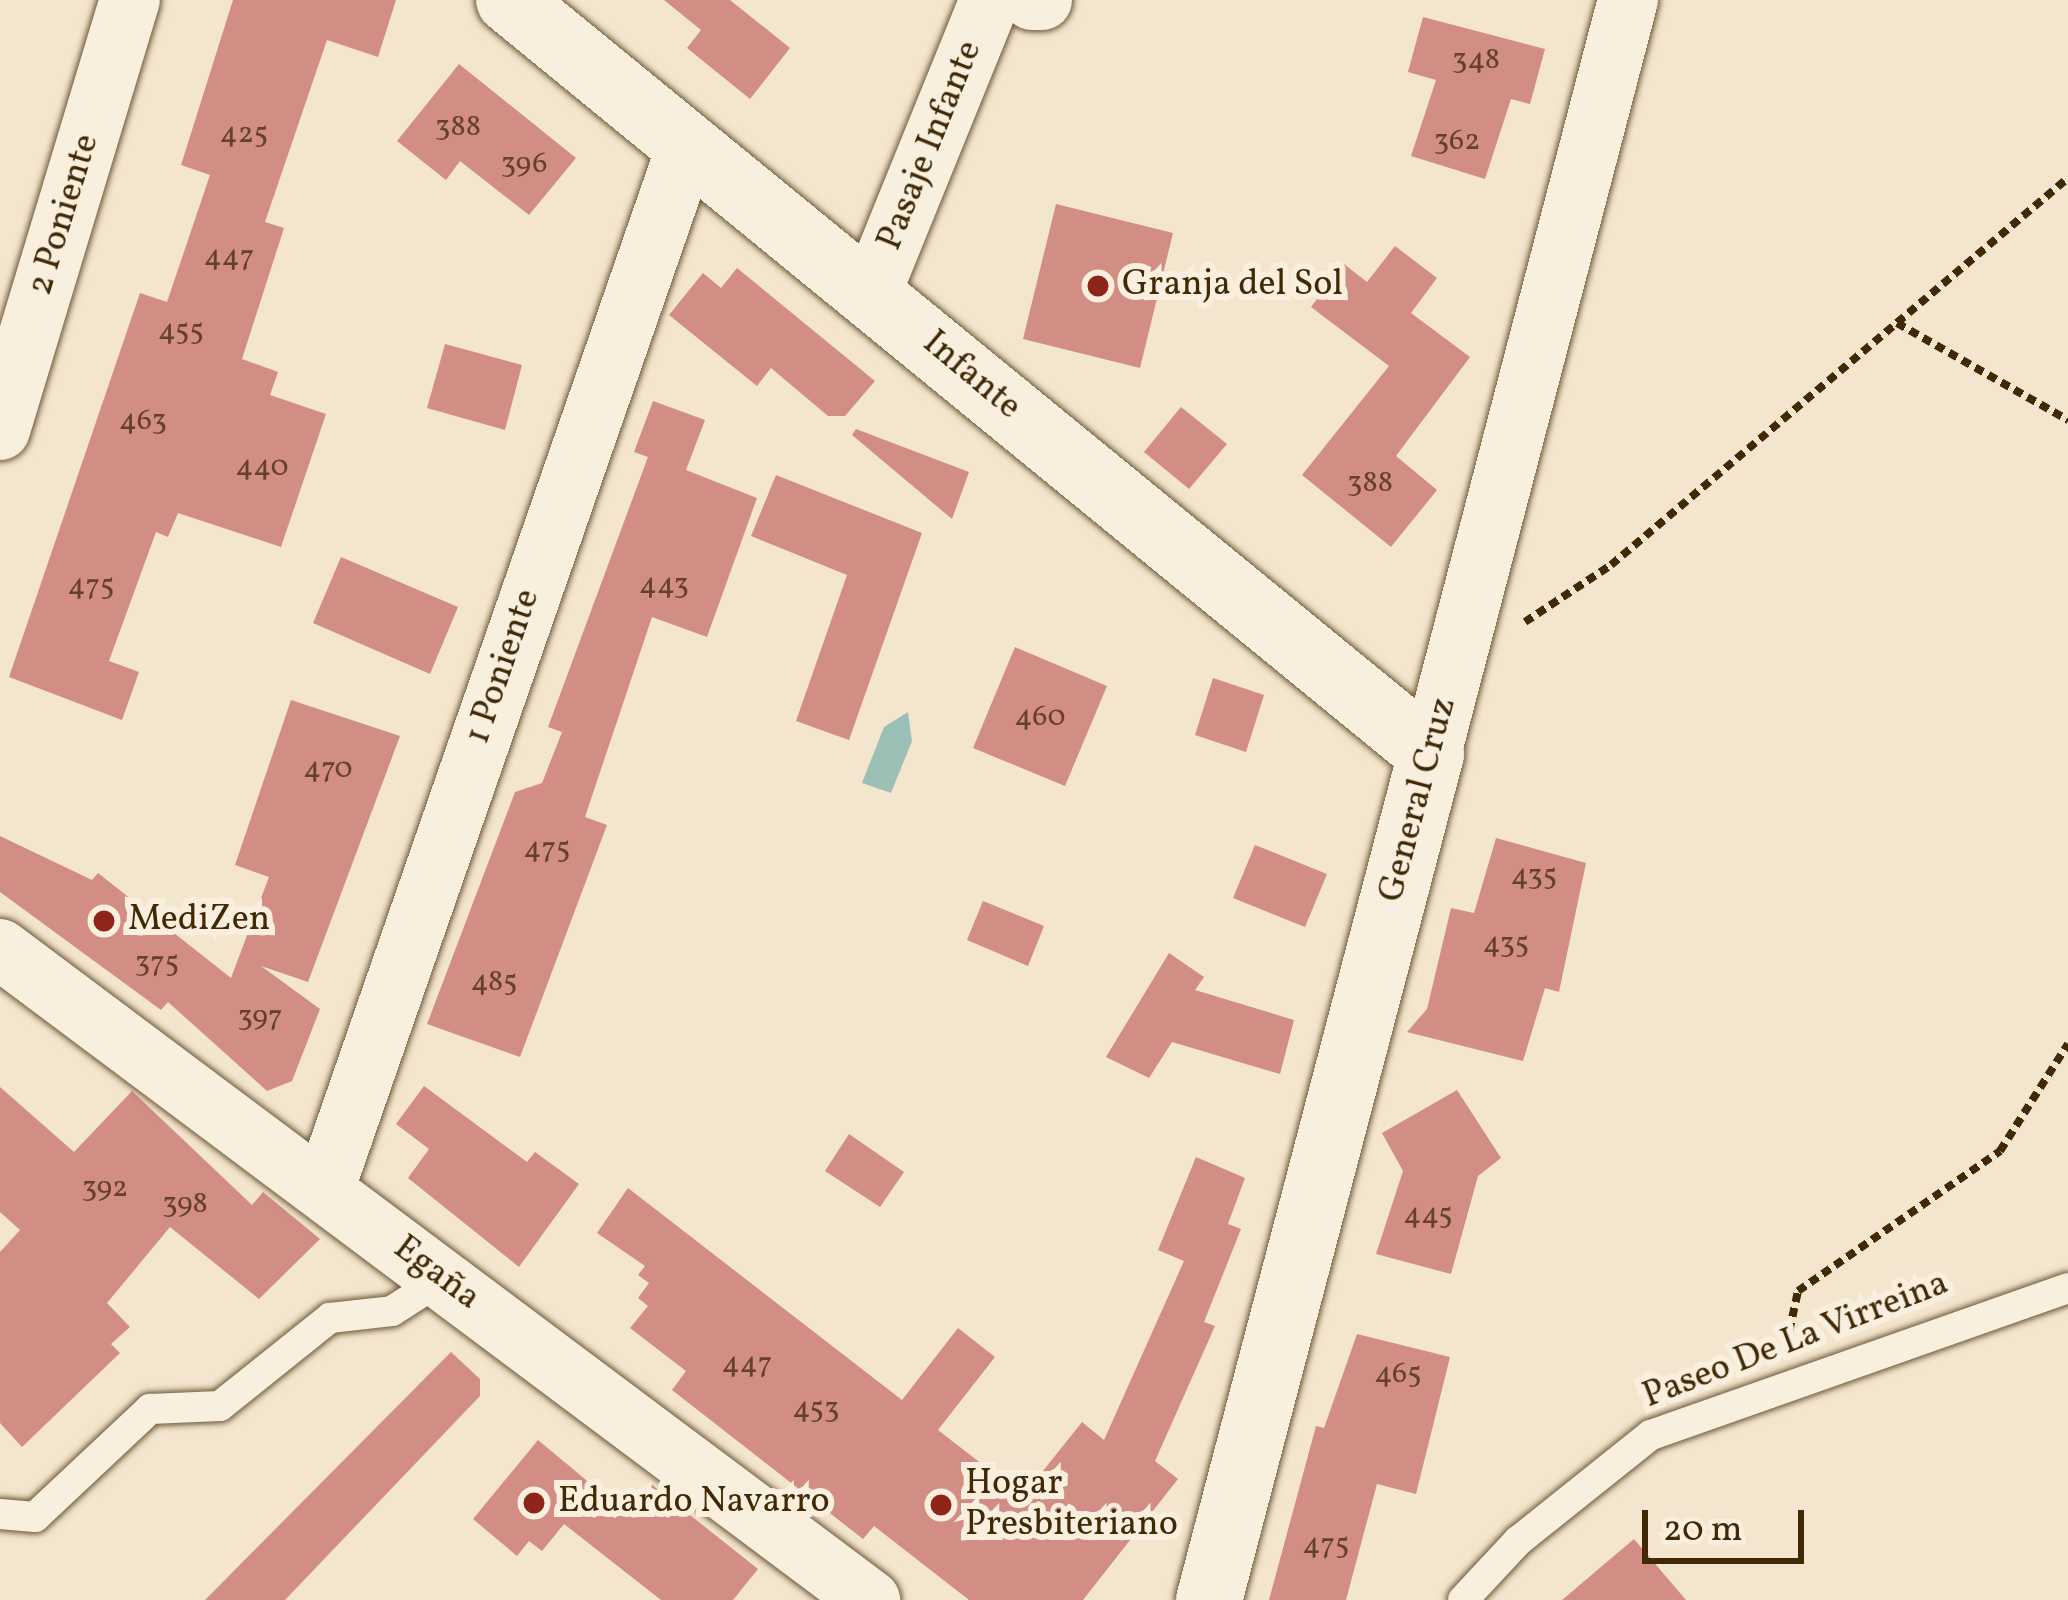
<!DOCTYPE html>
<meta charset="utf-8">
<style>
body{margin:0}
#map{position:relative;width:2068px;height:1600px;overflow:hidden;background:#f4e6ce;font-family:Vollkorn,serif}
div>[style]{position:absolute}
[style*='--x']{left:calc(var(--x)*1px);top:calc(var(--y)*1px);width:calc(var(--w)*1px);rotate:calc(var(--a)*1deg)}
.water>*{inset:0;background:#9cc0b5}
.building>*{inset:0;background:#d28d84}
.path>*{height:8px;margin-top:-4px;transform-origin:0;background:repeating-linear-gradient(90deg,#412906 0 9px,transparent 0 15px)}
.roads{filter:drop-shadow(0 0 3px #6e5838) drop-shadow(0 0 3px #6e5838)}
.lane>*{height:30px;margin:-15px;padding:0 15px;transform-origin:15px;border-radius:15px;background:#f8efdf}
.street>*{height:60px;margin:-30px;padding:0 30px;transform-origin:30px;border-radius:30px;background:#f8efdf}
.secondary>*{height:66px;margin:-33px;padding:0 33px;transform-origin:33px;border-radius:33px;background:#f8efdf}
.dots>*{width:33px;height:33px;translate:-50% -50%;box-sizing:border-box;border:6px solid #f8efdf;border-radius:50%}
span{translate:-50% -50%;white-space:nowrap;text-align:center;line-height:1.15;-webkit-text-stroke:12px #f8efdf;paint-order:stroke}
.number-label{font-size:30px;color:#654226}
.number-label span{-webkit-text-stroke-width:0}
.street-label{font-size:36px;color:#412906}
.poi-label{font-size:36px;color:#412906}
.left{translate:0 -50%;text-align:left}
.scale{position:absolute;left:1642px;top:1510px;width:162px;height:54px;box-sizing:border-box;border:6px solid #412906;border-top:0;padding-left:15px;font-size:36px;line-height:42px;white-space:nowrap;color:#412906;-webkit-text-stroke:9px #f8efdf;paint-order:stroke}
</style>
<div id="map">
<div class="water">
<i style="clip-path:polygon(908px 712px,912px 741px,891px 793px,862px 783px,884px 727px)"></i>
</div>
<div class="building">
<i style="clip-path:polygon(233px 0,396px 0,378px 57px,327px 40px,265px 222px,284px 228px,242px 359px,278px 372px,270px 395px,326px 414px,281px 547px,178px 513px,168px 537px,156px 532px,109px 661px,139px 672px,122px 720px,9px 677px,140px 293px,167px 302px,210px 175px,181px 165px)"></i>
<i style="clip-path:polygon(664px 0,730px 0,790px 48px,750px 99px,687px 48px,701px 30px)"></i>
<i style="clip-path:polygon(1423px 17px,1545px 49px,1530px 104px,1511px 99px,1485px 179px,1411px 156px,1436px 80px,1408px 72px)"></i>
<i style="clip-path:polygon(459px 64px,576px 158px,529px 215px,460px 161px,446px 180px,397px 141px)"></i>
<i style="clip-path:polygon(1056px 204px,1173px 233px,1140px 368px,1023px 339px)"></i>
<i style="clip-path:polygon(1395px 246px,1437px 278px,1411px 313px,1470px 357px,1396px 456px,1437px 490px,1391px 547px,1302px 475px,1389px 366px,1311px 307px,1344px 264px,1367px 282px)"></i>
<i style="clip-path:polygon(737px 268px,875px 381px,845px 416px,828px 416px,771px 368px,757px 386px,669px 315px,703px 273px,721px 288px)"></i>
<i style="clip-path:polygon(445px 344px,522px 365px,505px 430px,427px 408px)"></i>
<i style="clip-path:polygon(653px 401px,705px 420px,686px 470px,757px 498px,707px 637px,652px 617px,585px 817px,607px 825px,520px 1057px,427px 1024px,515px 792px,542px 783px,562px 732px,548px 727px,648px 457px,634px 452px)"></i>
<i style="clip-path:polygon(1181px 407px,1227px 444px,1189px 489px,1144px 452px)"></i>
<i style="clip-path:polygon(856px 429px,969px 472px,952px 519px,852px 435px)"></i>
<i style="clip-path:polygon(776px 475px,922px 533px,849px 740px,796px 721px,847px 575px,751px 536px)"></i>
<i style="clip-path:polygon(341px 557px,458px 607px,430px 674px,313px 623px)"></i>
<i style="clip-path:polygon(1015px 647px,1107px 686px,1065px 786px,973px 748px)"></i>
<i style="clip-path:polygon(1213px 678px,1264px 695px,1246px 752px,1195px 735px)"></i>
<i style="clip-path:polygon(291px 700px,400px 736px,308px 982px,261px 966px,320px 1009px,292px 1081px,267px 1091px,168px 1002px,161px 1010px,0 892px,0 836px,92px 880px,98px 873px,231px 978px,269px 877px,235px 865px)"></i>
<i style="clip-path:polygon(1496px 838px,1586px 863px,1559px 992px,1545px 988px,1523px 1061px,1407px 1032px,1427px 1009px,1451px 908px,1474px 913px)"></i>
<i style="clip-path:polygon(1255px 845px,1327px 874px,1305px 927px,1233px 898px)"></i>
<i style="clip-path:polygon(983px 901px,1044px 926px,1028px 966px,967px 940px)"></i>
<i style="clip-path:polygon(1169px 953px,1204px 977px,1195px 990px,1294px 1020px,1280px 1074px,1172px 1042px,1149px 1078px,1106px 1057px)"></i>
<i style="clip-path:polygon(424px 1086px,527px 1162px,535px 1152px,579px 1184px,519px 1267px,408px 1178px,429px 1149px,396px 1124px)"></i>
<i style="clip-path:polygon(0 1087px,74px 1152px,132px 1091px,252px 1205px,263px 1192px,320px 1239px,259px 1299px,170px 1227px,107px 1303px,130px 1327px,111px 1344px,120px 1353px,22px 1447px,0 1423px,0 1252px,20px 1230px,0 1212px)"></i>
<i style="clip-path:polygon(1457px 1090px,1501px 1158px,1478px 1176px,1451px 1274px,1376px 1254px,1403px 1171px,1382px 1133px)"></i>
<i style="clip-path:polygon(849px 1134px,904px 1172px,880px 1207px,825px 1171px)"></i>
<i style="clip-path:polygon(1196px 1157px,1245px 1178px,1228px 1224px,1241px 1229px,1204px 1322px,1215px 1326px,1155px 1461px,1178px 1479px,1083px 1600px,969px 1600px,874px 1526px,863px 1539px,672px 1390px,686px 1371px,630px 1328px,648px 1306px,638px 1298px,649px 1283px,638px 1275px,645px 1266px,597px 1233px,628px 1188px,902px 1400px,958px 1328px,995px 1357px,938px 1430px,1023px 1496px,1082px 1422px,1104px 1440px,1184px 1261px,1158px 1250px)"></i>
<i style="clip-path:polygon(1357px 1334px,1450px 1357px,1416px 1494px,1377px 1484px,1346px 1600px,1269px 1600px,1316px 1426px,1324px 1428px)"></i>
<i style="clip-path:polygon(451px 1352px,480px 1379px,480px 1396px,285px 1600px,205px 1600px)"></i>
<i style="clip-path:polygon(538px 1440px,627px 1514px,651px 1484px,758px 1569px,733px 1600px,661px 1600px,564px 1524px,542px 1551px,529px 1541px,517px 1556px,473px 1519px)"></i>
<i style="clip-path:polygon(1634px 1539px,1686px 1600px,1562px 1600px)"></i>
</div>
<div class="path">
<i style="--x:1897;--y:323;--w:197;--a:29.6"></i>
<i style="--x:1525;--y:622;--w:103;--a:-33.5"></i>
<i style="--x:1611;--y:565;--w:599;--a:-40.26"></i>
<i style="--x:1786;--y:1346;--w:56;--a:-77.7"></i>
<i style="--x:1798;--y:1291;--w:246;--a:-34.7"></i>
<i style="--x:2000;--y:1151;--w:127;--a:-57.6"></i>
</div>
<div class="roads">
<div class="lane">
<i style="--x:0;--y:1514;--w:35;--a:5"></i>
<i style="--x:35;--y:1517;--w:158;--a:-43.2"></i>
<i style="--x:150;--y:1409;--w:70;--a:-2.5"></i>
<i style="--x:220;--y:1406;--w:141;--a:-38.7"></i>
<i style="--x:330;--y:1318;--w:62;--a:-6.4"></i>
<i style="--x:392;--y:1311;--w:59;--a:-32.6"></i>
<i style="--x:1463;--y:1600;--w:81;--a:-47"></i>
<i style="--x:1518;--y:1541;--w:170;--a:-38.6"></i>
<i style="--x:1651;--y:1435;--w:442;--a:-19.4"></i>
</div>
<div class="street">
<i style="--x:1032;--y:0;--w:10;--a:0"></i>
<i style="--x:871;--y:293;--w:316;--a:-67.9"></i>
<i style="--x:0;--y:430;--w:449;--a:-73.2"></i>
<i style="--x:1431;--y:754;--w:779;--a:-75.36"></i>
<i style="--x:0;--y:949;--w:1087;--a:36.81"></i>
<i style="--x:324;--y:1190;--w:1105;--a:-70.83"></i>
</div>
<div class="secondary">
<i style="--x:509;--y:0;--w:1191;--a:39.28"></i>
<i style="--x:1431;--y:754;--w:875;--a:104.7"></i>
</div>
</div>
<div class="dots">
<i style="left:1098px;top:286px;background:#8f2418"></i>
<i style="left:104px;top:921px;background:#8f2418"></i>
<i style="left:534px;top:1503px;background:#8f2418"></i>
<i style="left:941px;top:1505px;background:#8f2418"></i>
</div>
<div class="number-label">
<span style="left:1476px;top:60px">348</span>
<span style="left:458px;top:127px">388</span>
<span style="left:244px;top:134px">425</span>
<span style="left:1457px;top:141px">362</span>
<span style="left:524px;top:164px">396</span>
<span style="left:229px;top:257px">447</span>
<span style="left:181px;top:331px">455</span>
<span style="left:143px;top:421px">463</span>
<span style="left:262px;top:467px">440</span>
<span style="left:1370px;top:483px">388</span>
<span style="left:664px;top:585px">443</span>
<span style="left:91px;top:586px">475</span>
<span style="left:1040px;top:717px">460</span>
<span style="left:328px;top:769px">470</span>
<span style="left:547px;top:849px">475</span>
<span style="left:1534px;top:876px">435</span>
<span style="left:1506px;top:944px">435</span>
<span style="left:157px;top:963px">375</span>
<span style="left:494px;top:982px">485</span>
<span style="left:260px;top:1017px">397</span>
<span style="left:105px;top:1188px">392</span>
<span style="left:185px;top:1204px">398</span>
<span style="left:1428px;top:1215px">445</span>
<span style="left:747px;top:1364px">447</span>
<span style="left:1398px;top:1374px">465</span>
<span style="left:816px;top:1409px">453</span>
<span style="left:1326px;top:1545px">475</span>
</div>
<div class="street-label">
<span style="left:931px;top:146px;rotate:-68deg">Pasaje Infante</span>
<span style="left:65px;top:215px;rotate:-73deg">2 Poniente</span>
<span style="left:971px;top:376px;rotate:40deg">Infante</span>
<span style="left:504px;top:667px;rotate:-71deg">1 Poniente</span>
<span style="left:1419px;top:800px;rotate:-75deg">General Cruz</span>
<span style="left:436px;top:1274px;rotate:37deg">Egaña</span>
<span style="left:1796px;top:1341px;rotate:-21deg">Paseo De La Virreina</span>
</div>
<div class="poi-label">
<span class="left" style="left:1122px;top:286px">Granja del Sol</span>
<span class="left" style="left:128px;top:921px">MediZen</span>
<span class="left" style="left:965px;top:1505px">Hogar<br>Presbiteriano</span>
<span class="left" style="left:558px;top:1503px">Eduardo Navarro</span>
</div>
<div class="scale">20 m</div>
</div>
